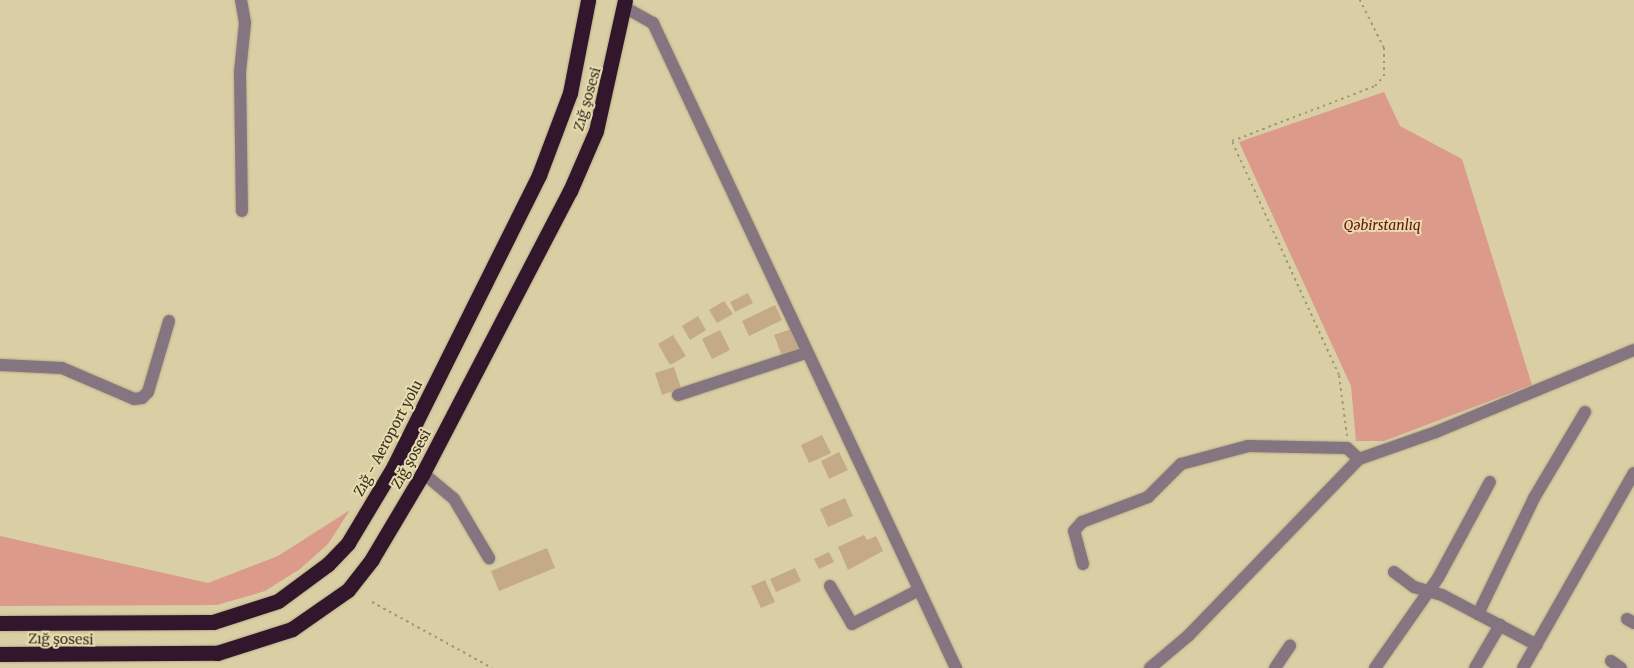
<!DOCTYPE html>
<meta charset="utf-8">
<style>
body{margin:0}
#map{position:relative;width:1634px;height:668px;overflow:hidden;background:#dacea4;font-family:Merriweather,serif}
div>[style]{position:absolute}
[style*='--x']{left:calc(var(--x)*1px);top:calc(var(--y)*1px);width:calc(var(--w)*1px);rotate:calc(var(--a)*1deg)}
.green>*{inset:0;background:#db9a8a}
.building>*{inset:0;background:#c5aa87}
.path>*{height:2px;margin-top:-1px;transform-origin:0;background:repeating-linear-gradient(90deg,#a29977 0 2.5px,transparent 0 6.5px)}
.roads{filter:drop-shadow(0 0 1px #b6ac87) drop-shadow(0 0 1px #b6ac87)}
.minor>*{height:12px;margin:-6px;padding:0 6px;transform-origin:6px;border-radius:6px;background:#847580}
.highway>*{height:15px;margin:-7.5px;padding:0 7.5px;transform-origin:7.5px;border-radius:7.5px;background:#31162c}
span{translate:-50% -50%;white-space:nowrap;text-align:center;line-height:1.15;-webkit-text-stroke:4px #e7dbb0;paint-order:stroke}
.street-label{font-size:14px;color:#373221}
.park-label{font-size:14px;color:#6c1500;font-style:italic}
</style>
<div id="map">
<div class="green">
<i style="clip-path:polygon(1384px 92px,1400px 126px,1462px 159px,1532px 385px,1384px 441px,1356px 441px,1351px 386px,1239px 142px)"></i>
<i style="clip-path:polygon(350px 510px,328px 544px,300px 569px,265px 591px,217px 605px,0 606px,0 536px,208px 583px,278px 556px)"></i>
</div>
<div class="building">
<i style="clip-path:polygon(748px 293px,753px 303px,735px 312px,730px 302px)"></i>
<i style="clip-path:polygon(724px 301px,733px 314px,717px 323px,709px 310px)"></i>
<i style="clip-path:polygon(775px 305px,782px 320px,749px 336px,742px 321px)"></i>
<i style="clip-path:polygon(698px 316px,706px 330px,690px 340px,682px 326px)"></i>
<i style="clip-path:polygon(791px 329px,799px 350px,782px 356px,774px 335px)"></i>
<i style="clip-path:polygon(720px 330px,730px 350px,712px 359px,702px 339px)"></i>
<i style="clip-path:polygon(673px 335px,686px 356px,670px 365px,658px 344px)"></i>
<i style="clip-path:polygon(674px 367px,681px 388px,662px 395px,655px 373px)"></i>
<i style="clip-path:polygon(822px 435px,831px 453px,809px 463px,801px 445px)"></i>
<i style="clip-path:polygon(839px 452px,848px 470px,829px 479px,821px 461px)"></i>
<i style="clip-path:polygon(845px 498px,853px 516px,828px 527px,820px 509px)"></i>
<i style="clip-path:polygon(864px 535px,867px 540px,876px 536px,883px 551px,848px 570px,838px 547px)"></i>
<i style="clip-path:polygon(547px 548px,555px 568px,499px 591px,491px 571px)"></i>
<i style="clip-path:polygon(829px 552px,834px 562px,819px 569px,814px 559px)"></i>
<i style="clip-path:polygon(795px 568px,801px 581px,776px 592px,770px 579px)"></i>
<i style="clip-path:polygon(765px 580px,775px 602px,761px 608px,751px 586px)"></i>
</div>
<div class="path">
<i style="--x:1347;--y:436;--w:62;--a:-97.5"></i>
<i style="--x:1339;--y:375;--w:257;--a:-114.6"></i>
<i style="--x:1232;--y:141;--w:153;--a:-21"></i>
<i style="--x:1375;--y:86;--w:13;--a:-48"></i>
<i style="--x:1384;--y:76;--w:28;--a:-90"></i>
<i style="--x:1384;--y:48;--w:54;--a:-116.6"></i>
<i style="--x:372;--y:602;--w:137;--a:28.8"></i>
</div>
<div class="roads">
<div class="minor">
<i style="--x:241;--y:0;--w:23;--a:80"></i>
<i style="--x:245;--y:23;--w:49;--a:95.8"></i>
<i style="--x:240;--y:72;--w:139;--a:89.2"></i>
<i style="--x:624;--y:7;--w:33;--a:29"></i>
<i style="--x:653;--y:23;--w:713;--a:64.84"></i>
<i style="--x:0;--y:365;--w:62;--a:2.8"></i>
<i style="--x:62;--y:368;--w:78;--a:23.3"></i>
<i style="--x:134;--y:399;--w:8;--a:-7"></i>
<i style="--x:142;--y:398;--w:8;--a:-45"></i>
<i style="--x:148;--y:392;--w:74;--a:-73.5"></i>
<i style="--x:678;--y:395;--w:135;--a:-18.2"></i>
<i style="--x:423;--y:473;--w:40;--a:40"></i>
<i style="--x:454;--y:499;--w:69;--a:59.3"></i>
<i style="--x:1083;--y:564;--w:34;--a:-105"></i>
<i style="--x:1074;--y:531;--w:12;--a:-48"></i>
<i style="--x:1082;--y:522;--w:71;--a:-20.7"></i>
<i style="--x:1148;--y:497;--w:47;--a:-45"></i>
<i style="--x:1181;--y:464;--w:69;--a:-15"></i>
<i style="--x:1248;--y:446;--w:99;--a:1.2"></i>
<i style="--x:1347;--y:448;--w:16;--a:43"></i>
<i style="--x:1394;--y:572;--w:25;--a:37"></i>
<i style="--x:1414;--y:587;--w:29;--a:16"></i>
<i style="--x:1442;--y:595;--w:107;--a:27.8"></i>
<i style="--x:830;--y:586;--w:44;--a:59.9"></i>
<i style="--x:852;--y:624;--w:73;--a:-26.9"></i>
<i style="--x:1478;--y:614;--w:129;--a:-64.2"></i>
<i style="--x:1534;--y:498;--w:100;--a:-59.3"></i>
<i style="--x:1627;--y:619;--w:8;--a:30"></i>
<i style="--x:1611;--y:661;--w:12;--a:35"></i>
<i style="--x:1150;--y:668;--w:50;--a:-40.1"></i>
<i style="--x:1188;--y:636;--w:246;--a:-46"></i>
<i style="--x:1359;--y:459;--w:82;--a:-19.3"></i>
<i style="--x:1436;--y:432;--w:214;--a:-22.5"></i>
<i style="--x:1275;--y:668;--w:27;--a:-56"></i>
<i style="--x:1375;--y:668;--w:110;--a:-55"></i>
<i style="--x:1438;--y:578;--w:109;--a:-61.6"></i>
<i style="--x:1475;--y:668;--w:50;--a:-59.8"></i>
<i style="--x:1523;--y:668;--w:224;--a:-60.4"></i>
</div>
<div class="highway">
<i style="--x:0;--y:623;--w:213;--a:-0.3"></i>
<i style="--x:213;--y:622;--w:68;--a:-17.9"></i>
<i style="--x:278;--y:601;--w:62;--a:-36.5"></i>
<i style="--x:328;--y:564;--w:29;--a:-46"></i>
<i style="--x:348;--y:543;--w:90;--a:-59.1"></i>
<i style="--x:394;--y:466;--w:325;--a:-63.5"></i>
<i style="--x:539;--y:175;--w:88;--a:-69.3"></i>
<i style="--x:570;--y:93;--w:95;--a:-79"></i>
<i style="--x:0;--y:654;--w:217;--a:-0.3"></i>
<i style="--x:217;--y:653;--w:79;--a:-17.7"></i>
<i style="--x:292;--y:629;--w:68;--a:-34.9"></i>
<i style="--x:348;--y:590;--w:39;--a:-52"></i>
<i style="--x:372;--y:559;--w:100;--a:-59.3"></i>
<i style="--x:423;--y:473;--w:318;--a:-62.5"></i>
<i style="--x:570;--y:191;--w:65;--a:-66.6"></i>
<i style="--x:596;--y:131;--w:134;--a:-77.5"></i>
</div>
</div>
<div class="street-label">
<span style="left:587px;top:99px;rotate:-74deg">Zığ şosesi</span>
<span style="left:388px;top:438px;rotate:-62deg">Zığ - Aeroport yolu</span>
<span style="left:411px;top:459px;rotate:-61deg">Zığ şosesi</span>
<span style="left:61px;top:639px;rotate:1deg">Zığ şosesi</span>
</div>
<div class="park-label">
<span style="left:1382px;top:225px">Qəbirstanlıq</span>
</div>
</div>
